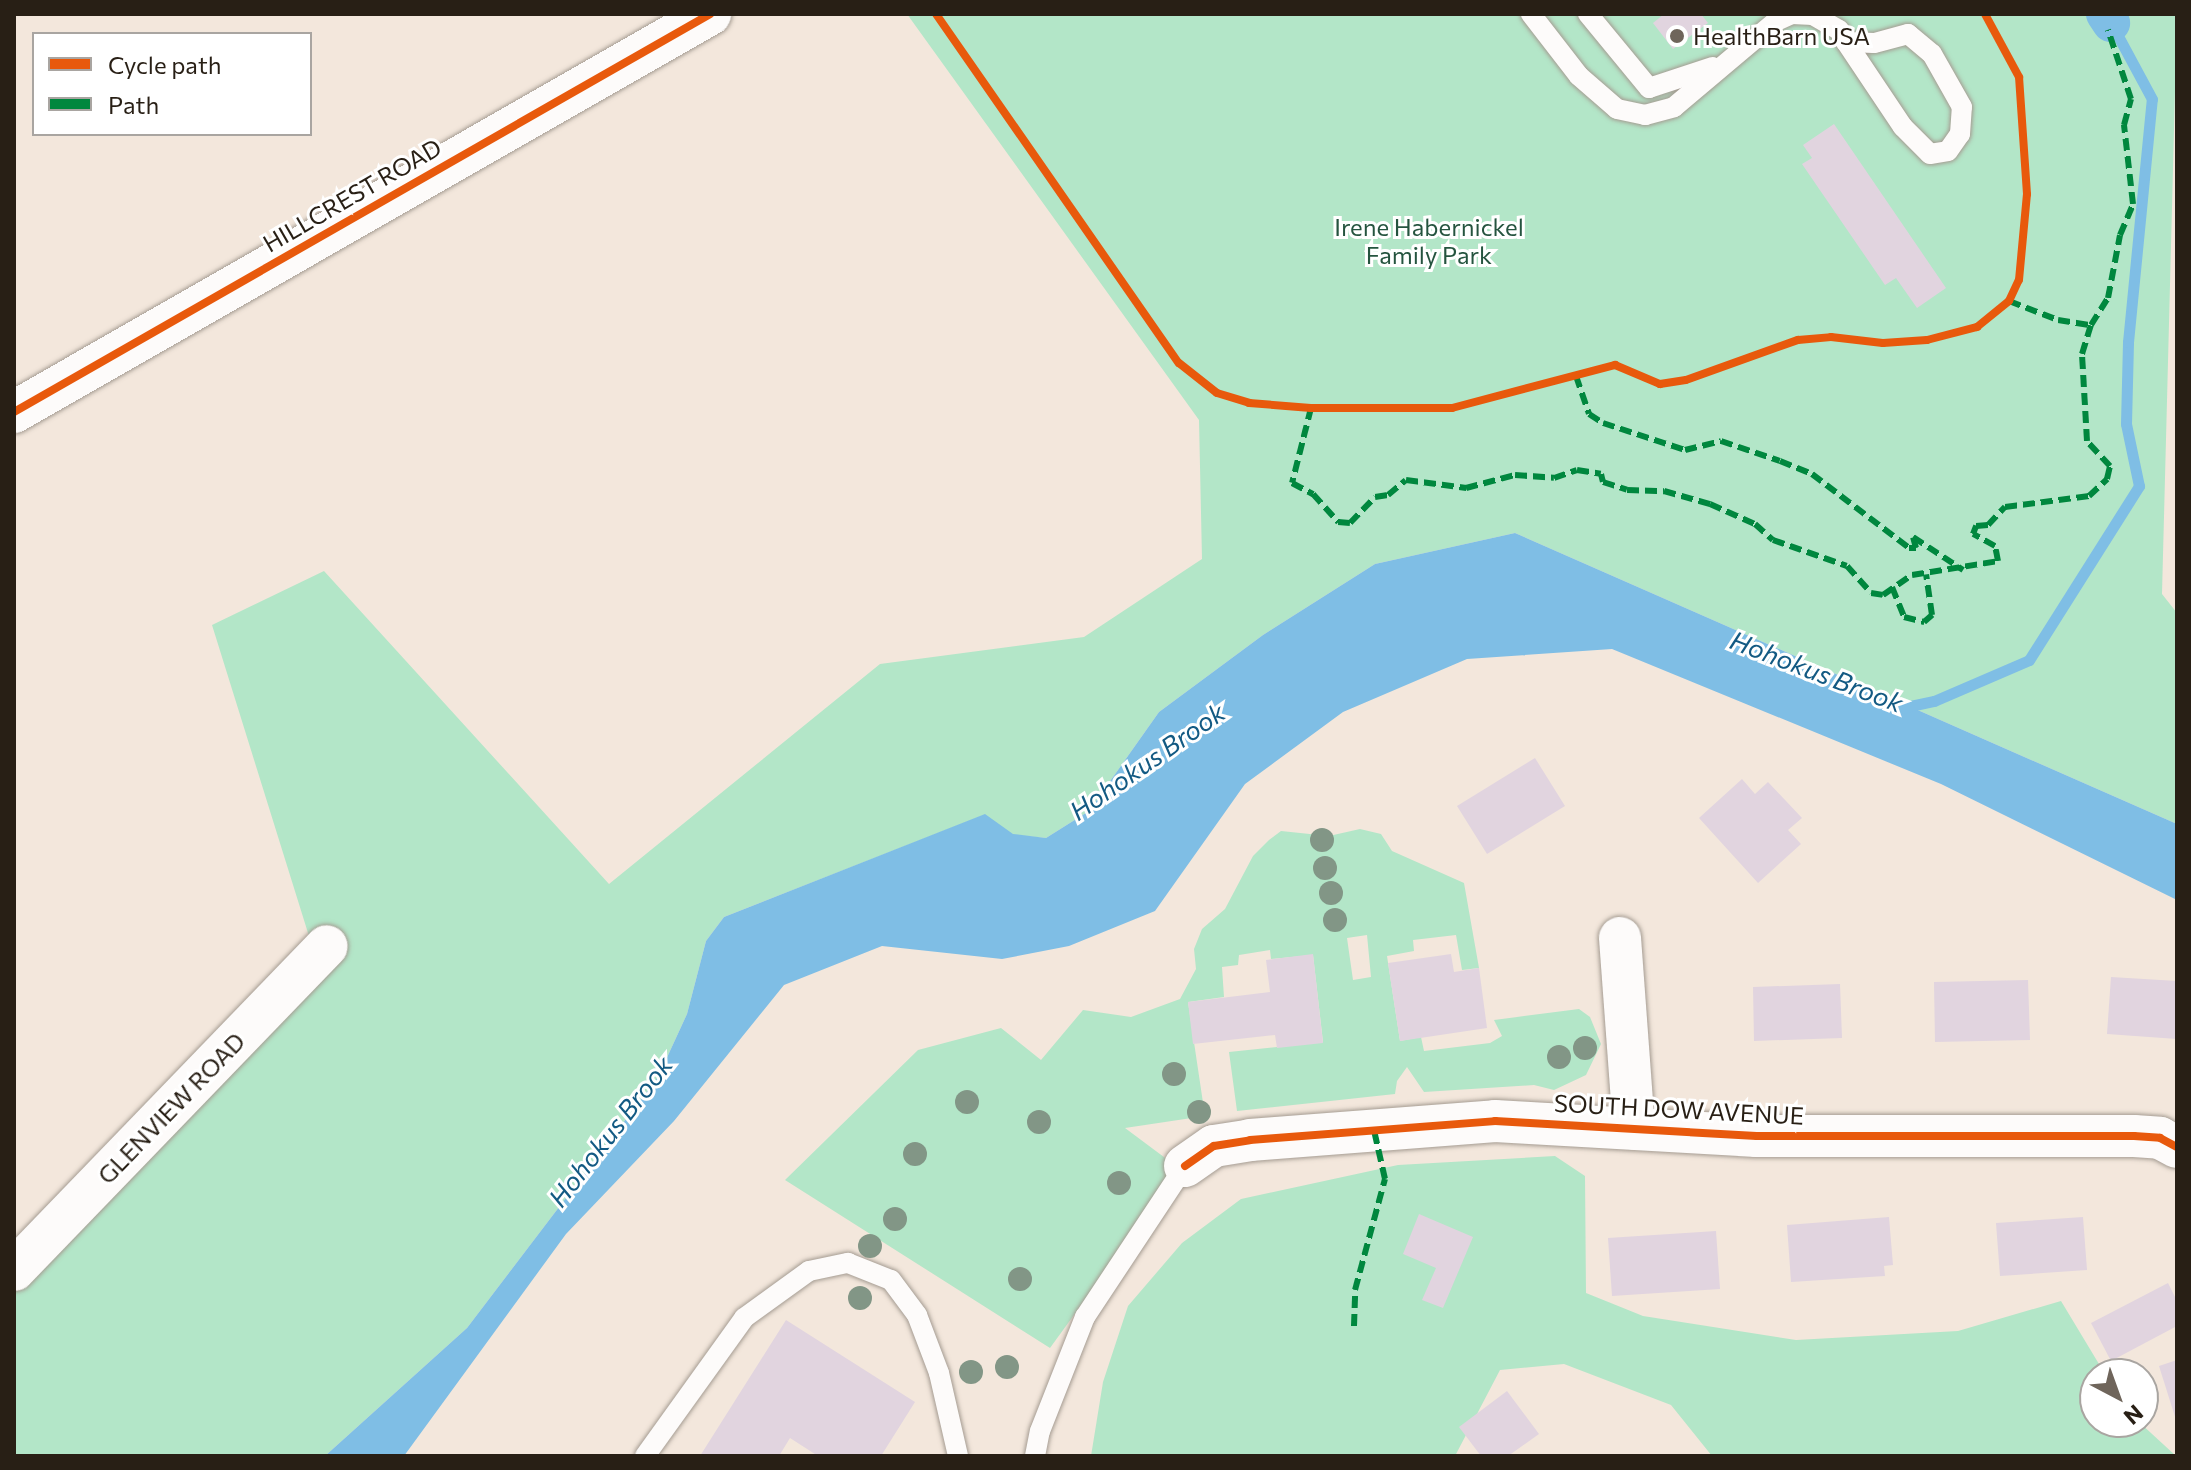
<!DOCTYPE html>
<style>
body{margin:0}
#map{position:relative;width:2191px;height:1470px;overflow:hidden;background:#f3e7dc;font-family:Commissioner,sans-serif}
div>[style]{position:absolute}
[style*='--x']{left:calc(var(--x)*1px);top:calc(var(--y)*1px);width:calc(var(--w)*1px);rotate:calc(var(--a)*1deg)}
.green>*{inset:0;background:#b3e6c8}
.water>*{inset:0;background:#7fbee5}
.stream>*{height:11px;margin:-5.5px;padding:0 5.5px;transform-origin:5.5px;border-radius:5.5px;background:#7fbee5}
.canal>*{height:38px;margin:-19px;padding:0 19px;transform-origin:19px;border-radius:19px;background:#7fbee5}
.building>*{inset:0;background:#e1d4df}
.roads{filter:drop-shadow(0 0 2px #a59c92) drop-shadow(0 0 2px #a59c92)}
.service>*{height:20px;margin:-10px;padding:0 10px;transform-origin:10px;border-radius:10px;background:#fdfbfa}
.minor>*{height:42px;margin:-21px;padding:0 21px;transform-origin:21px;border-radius:21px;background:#fdfbfa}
.quiet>*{height:6px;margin-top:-3px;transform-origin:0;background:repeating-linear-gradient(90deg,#00873e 0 12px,transparent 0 18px)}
.cycleway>*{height:8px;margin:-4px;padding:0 4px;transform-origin:4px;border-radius:4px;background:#e8590c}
.trees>*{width:24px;height:24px;margin:-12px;border-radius:50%;background:#829686}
.dots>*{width:22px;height:22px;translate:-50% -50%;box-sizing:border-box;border:4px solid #fff;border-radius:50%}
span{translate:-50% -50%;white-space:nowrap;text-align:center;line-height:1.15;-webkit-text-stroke:6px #fff;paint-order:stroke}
.poi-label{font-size:24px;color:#281f15}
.left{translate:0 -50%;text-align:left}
.street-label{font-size:24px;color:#281f15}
.park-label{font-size:24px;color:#25543f}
.water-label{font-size:26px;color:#135a83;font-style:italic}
.frame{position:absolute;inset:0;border:16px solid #281f15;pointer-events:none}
.legend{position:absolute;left:32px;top:32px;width:280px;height:104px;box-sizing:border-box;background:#fff;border:2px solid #a9a5a1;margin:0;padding:10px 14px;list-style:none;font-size:24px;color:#281f15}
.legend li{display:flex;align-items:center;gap:16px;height:40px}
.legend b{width:40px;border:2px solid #a9a5a1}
.north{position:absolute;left:2079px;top:1358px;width:80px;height:80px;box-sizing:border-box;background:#fff;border:2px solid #a9a5a1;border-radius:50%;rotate:139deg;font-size:22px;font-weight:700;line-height:32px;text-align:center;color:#281f15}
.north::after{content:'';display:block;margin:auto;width:28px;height:36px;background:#6f655b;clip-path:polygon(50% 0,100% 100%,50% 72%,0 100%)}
</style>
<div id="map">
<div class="green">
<i style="clip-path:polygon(907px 14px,2177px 14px,2162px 594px,2177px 613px,2177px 824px,1515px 533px,1375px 564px,1263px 635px,1159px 712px,1089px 811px,1046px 838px,1013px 835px,984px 815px,724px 917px,706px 941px,687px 1014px,658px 1077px,467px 1328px,325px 1456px,14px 1456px,14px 1257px,313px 949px,212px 625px,324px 571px,609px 884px,880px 664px,1084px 637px,1202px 559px,1199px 420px)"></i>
<i style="clip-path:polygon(evenodd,1360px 829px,1381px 834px,1392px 851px,1464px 883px,1479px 968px,1462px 970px,1456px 935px,1413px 940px,1414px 951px,1387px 956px,1400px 1041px,1421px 1037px,1424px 1051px,1490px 1043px,1502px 1036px,1494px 1020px,1579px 1009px,1590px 1017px,1601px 1044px,1586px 1075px,1554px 1090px,1534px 1085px,1424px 1092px,1407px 1067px,1397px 1081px,1395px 1094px,1237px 1111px,1229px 1052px,1323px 1042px,1313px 955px,1271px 959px,1270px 950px,1239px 955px,1238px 965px,1222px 967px,1224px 997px,1188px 1002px,1205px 1116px,1125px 1128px,1180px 1169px,1050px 1348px,785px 1180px,918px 1050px,1001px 1028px,1041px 1060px,1083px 1010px,1131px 1017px,1180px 999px,1196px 969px,1194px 949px,1202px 929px,1225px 909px,1253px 856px,1269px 840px,1281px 831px,1329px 836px,1360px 829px,1367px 935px,1371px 977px,1353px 980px,1347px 938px,1367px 935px)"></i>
<i style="clip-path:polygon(1555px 1156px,1585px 1176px,1586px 1293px,1643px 1316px,1796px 1340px,1958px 1331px,2061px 1301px,2105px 1374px,2095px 1374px,2095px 1422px,2139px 1422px,2176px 1456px,1712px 1456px,1671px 1405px,1564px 1364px,1500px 1370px,1455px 1456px,1091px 1456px,1103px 1382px,1128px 1306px,1182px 1243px,1241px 1199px,1398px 1165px)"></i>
</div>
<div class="water">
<i style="clip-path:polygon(1515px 533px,2177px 824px,2177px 900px,1941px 784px,1612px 649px,1467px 659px,1343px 712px,1245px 784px,1155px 911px,1069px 946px,1002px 959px,882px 946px,784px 985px,674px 1121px,566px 1234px,404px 1456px,325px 1456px,467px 1328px,658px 1077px,687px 1014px,706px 941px,724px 917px,985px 814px,1013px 834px,1046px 838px,1089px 811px,1159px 712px,1263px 635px,1375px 564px)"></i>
</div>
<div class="stream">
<i style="--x:1896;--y:709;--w:39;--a:-12"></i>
<i style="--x:1934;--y:701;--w:103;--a:-23.3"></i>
<i style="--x:2029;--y:660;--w:206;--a:-57.7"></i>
<i style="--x:2139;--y:486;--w:63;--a:-101.8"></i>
<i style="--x:2126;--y:424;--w:82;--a:-88.6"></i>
<i style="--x:2128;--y:342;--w:244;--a:-84.4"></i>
<i style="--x:2152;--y:99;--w:86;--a:-118.3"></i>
</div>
<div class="canal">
<i style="--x:2105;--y:14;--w:11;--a:56"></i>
</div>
<div class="building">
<i style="clip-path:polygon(1664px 14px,1701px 14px,1708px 23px,1673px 49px,1653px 23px)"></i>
<i style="clip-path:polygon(1834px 124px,1946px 288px,1917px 308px,1896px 278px,1885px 285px,1802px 164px,1812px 158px,1803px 145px)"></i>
<i style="clip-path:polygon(1535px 758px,1565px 806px,1487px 854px,1457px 806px)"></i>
<i style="clip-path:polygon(1742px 779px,1755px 794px,1768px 782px,1802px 818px,1788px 830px,1801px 844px,1758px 883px,1699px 818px)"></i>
<i style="clip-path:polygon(1313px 954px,1323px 1043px,1277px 1048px,1275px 1035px,1193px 1044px,1188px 1002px,1270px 992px,1266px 960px)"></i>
<i style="clip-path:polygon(1451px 954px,1454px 972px,1479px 968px,1487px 1028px,1400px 1041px,1388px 963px)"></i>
<i style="clip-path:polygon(2111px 977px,2177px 981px,2177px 1039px,2107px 1034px)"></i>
<i style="clip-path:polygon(2028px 980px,2030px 1040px,1935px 1042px,1934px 982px)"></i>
<i style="clip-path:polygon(1840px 984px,1842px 1038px,1754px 1041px,1753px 987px)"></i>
<i style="clip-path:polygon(1419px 1214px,1473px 1237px,1443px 1308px,1422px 1300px,1436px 1268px,1403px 1254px)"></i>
<i style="clip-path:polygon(1889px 1217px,1893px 1265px,1884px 1266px,1885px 1276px,1791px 1282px,1787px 1225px)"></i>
<i style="clip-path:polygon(2083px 1217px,2087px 1270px,2000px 1276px,1996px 1223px)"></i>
<i style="clip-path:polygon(1716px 1231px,1720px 1289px,1612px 1296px,1608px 1238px)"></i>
<i style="clip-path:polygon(2168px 1283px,2177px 1301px,2177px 1326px,2111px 1361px,2091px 1323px)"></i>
<i style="clip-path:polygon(786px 1320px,915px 1402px,881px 1456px,818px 1456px,790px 1438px,779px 1456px,700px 1456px)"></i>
<i style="clip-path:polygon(2177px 1360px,2177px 1419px,2176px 1420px,2159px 1366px)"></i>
<i style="clip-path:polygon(1507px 1391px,1539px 1434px,1508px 1456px,1481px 1456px,1459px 1427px)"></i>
</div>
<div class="roads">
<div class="service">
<i style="--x:1531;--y:14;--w:78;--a:52.3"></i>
<i style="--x:1579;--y:76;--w:50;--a:41"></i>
<i style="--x:1617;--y:109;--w:29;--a:12"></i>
<i style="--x:1645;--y:115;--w:30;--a:-15"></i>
<i style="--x:1674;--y:107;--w:133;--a:-40.1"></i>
<i style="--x:1776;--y:21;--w:17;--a:-24"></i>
<i style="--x:1792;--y:14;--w:21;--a:3"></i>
<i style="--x:1813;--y:15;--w:30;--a:30"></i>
<i style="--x:1839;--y:30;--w:14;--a:60"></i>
<i style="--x:1846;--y:42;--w:102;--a:56.2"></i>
<i style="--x:1903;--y:127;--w:38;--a:45"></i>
<i style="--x:1930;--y:154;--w:18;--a:-9"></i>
<i style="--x:1948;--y:151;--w:21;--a:-55"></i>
<i style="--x:1960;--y:134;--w:27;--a:-86"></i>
<i style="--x:1962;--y:107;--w:61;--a:-119.5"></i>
<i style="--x:1932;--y:54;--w:31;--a:-140"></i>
<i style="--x:1908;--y:34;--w:35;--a:165"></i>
<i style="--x:1874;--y:43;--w:28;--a:-178"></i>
<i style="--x:1588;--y:14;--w:96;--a:50.5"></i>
<i style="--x:1649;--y:88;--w:67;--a:-18.2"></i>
<i style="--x:645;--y:1456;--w:170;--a:-54.3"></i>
<i style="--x:744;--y:1318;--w:80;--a:-35.9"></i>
<i style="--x:809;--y:1271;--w:40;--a:-12"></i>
<i style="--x:848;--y:1263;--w:46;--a:21.6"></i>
<i style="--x:891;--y:1280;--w:44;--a:53.4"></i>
<i style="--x:917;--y:1315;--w:62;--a:69.2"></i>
<i style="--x:939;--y:1373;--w:85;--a:77.1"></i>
<i style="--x:1035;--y:1456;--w:25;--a:-79"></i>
<i style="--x:1040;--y:1431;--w:123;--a:-68.5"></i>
<i style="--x:1085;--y:1317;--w:181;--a:-56.5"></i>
</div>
<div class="minor">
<i style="--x:14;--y:412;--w:802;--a:-29.76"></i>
<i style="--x:1620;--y:938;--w:191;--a:85.8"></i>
<i style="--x:1185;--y:1166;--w:35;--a:-35"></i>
<i style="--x:1214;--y:1146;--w:36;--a:-9"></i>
<i style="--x:1250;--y:1140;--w:246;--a:-4.4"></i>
<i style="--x:1495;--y:1121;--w:262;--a:3.3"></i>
<i style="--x:1757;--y:1136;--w:377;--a:0"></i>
<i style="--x:2134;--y:1136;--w:26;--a:4"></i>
<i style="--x:2160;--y:1138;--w:19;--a:28"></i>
<i style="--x:14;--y:1270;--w:450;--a:-46"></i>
</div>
</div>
<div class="quiet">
<i style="--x:2009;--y:301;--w:53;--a:21.2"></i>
<i style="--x:2058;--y:320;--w:33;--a:9"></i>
<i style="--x:1576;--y:376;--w:40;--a:71.1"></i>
<i style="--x:1589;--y:414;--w:17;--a:33"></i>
<i style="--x:1603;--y:423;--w:86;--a:18.2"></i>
<i style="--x:1685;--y:450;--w:37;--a:-14"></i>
<i style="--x:1721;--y:441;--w:62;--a:18.7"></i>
<i style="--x:1780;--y:461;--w:35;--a:22"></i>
<i style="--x:1812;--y:474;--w:122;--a:37.3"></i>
<i style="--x:1909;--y:548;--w:7;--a:0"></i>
<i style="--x:1916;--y:548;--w:11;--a:-105"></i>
<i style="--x:1913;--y:537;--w:60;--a:33.4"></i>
<i style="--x:1311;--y:408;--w:77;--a:104.2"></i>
<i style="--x:1292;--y:483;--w:24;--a:28"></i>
<i style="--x:1313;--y:494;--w:38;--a:48"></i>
<i style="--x:1338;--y:522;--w:12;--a:5"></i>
<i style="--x:1350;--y:523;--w:36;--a:-46"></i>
<i style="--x:1375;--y:497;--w:13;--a:-9"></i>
<i style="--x:1388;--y:495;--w:23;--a:-40"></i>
<i style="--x:1406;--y:480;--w:61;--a:7.6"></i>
<i style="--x:1466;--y:488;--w:51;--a:-14.9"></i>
<i style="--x:1515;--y:475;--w:39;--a:4"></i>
<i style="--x:1554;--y:478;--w:24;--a:-19"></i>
<i style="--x:1577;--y:470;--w:24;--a:9"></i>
<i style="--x:1601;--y:474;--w:8;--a:76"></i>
<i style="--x:1603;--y:482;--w:25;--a:18"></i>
<i style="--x:1627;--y:490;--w:37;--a:2"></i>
<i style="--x:1664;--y:491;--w:48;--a:15.8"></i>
<i style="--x:1710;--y:504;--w:49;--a:24"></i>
<i style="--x:1755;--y:524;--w:24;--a:42"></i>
<i style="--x:1773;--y:540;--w:78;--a:19.4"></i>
<i style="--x:1847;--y:566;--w:36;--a:48"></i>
<i style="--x:1871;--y:593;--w:12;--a:9"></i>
<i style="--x:1883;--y:595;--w:35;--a:-35"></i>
<i style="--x:1912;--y:575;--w:87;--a:-9.2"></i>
<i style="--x:1998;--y:561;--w:15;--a:-101"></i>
<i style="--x:1995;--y:546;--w:25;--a:-151"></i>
<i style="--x:1973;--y:534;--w:9;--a:-69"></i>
<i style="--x:1976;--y:526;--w:12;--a:-5"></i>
<i style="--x:1988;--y:525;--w:25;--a:-47"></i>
<i style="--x:2005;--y:507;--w:85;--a:-7.5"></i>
<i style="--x:2089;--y:496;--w:25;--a:-43"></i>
<i style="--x:2107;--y:479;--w:13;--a:-77"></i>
<i style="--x:2110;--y:466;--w:34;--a:-133"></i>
<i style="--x:2087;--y:441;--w:87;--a:-93.3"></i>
<i style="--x:2082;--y:354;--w:30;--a:-73"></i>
<i style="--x:2091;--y:325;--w:32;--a:-58"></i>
<i style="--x:2108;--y:298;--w:64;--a:-79.2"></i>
<i style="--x:2120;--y:235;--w:34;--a:-67"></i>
<i style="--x:2133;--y:204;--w:80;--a:-96.5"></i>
<i style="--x:2124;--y:125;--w:27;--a:-75"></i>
<i style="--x:2131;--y:99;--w:73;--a:-108.4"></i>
<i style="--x:1892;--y:587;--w:32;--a:68"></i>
<i style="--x:1904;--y:617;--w:21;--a:14"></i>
<i style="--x:1924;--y:622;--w:11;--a:-41"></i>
<i style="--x:1932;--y:615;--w:41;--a:-98.3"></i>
<i style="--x:1354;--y:1326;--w:36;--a:-88"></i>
<i style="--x:1355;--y:1290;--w:115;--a:-74.9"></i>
<i style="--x:1385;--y:1179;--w:50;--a:-102.7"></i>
</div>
<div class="cycleway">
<i style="--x:936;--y:14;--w:425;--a:55.2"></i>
<i style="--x:1179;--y:363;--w:48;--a:38.3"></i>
<i style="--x:1217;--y:393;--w:34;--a:17"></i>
<i style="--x:1249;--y:403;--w:62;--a:4.6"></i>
<i style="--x:1311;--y:408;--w:141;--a:0"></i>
<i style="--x:1452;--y:408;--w:169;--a:-14.8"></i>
<i style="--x:1615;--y:365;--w:49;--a:22.9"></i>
<i style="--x:1660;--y:384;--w:26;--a:-9"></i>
<i style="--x:1686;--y:380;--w:119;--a:-19.7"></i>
<i style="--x:1798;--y:340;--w:33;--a:-5"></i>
<i style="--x:1831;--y:337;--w:52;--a:6.6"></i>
<i style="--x:1883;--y:343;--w:44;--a:-3.9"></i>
<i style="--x:1927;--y:340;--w:52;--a:-14.6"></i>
<i style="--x:1977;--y:327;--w:41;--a:-39.1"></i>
<i style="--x:2009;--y:301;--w:23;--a:-65"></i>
<i style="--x:2019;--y:280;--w:86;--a:-84.7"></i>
<i style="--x:2027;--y:194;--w:117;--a:-93.9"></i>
<i style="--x:2019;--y:77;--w:72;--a:-118.4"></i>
<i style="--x:14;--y:412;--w:802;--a:-29.76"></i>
<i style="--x:1185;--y:1166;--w:35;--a:-35"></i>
<i style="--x:1214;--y:1146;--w:36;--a:-9"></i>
<i style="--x:1250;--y:1140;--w:246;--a:-4.4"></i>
<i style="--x:1495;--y:1121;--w:262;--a:3.3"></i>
<i style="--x:1757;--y:1136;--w:377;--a:0"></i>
<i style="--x:2134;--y:1136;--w:26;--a:4"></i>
<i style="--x:2160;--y:1138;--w:19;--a:28"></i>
</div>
<div class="trees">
<i style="left:1322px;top:840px"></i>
<i style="left:1325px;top:868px"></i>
<i style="left:1331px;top:893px"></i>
<i style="left:1335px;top:920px"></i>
<i style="left:1585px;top:1048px"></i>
<i style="left:1559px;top:1057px"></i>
<i style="left:1174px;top:1074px"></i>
<i style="left:967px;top:1102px"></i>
<i style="left:1199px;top:1112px"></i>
<i style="left:1039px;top:1122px"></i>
<i style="left:915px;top:1154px"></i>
<i style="left:1119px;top:1183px"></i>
<i style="left:895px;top:1219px"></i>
<i style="left:870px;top:1246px"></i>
<i style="left:1020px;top:1279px"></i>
<i style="left:860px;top:1298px"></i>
<i style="left:1007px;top:1367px"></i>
<i style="left:971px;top:1372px"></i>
</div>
<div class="dots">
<i style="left:1677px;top:36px;background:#6f655b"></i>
</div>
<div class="poi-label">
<span class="left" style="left:1693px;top:36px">HealthBarn USA</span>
</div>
<div class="street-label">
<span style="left:352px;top:195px;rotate:-30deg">HILLCREST ROAD</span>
<span style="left:171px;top:1108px;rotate:-46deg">GLENVIEW ROAD</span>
<span style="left:1679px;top:1109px;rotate:3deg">SOUTH DOW AVENUE</span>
</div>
<div class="park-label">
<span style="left:1429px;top:241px">Irene Habernickel<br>Family Park</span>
</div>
<div class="water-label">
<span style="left:1817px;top:671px;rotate:21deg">Hohokus Brook</span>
<span style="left:1147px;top:761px;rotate:-35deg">Hohokus Brook</span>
<span style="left:610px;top:1131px;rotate:-52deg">Hohokus Brook</span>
</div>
<div class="frame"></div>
<ul class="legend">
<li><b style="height:10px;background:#e8590c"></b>Cycle path</li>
<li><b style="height:10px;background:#00873e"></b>Path</li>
</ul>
<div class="north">N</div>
</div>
